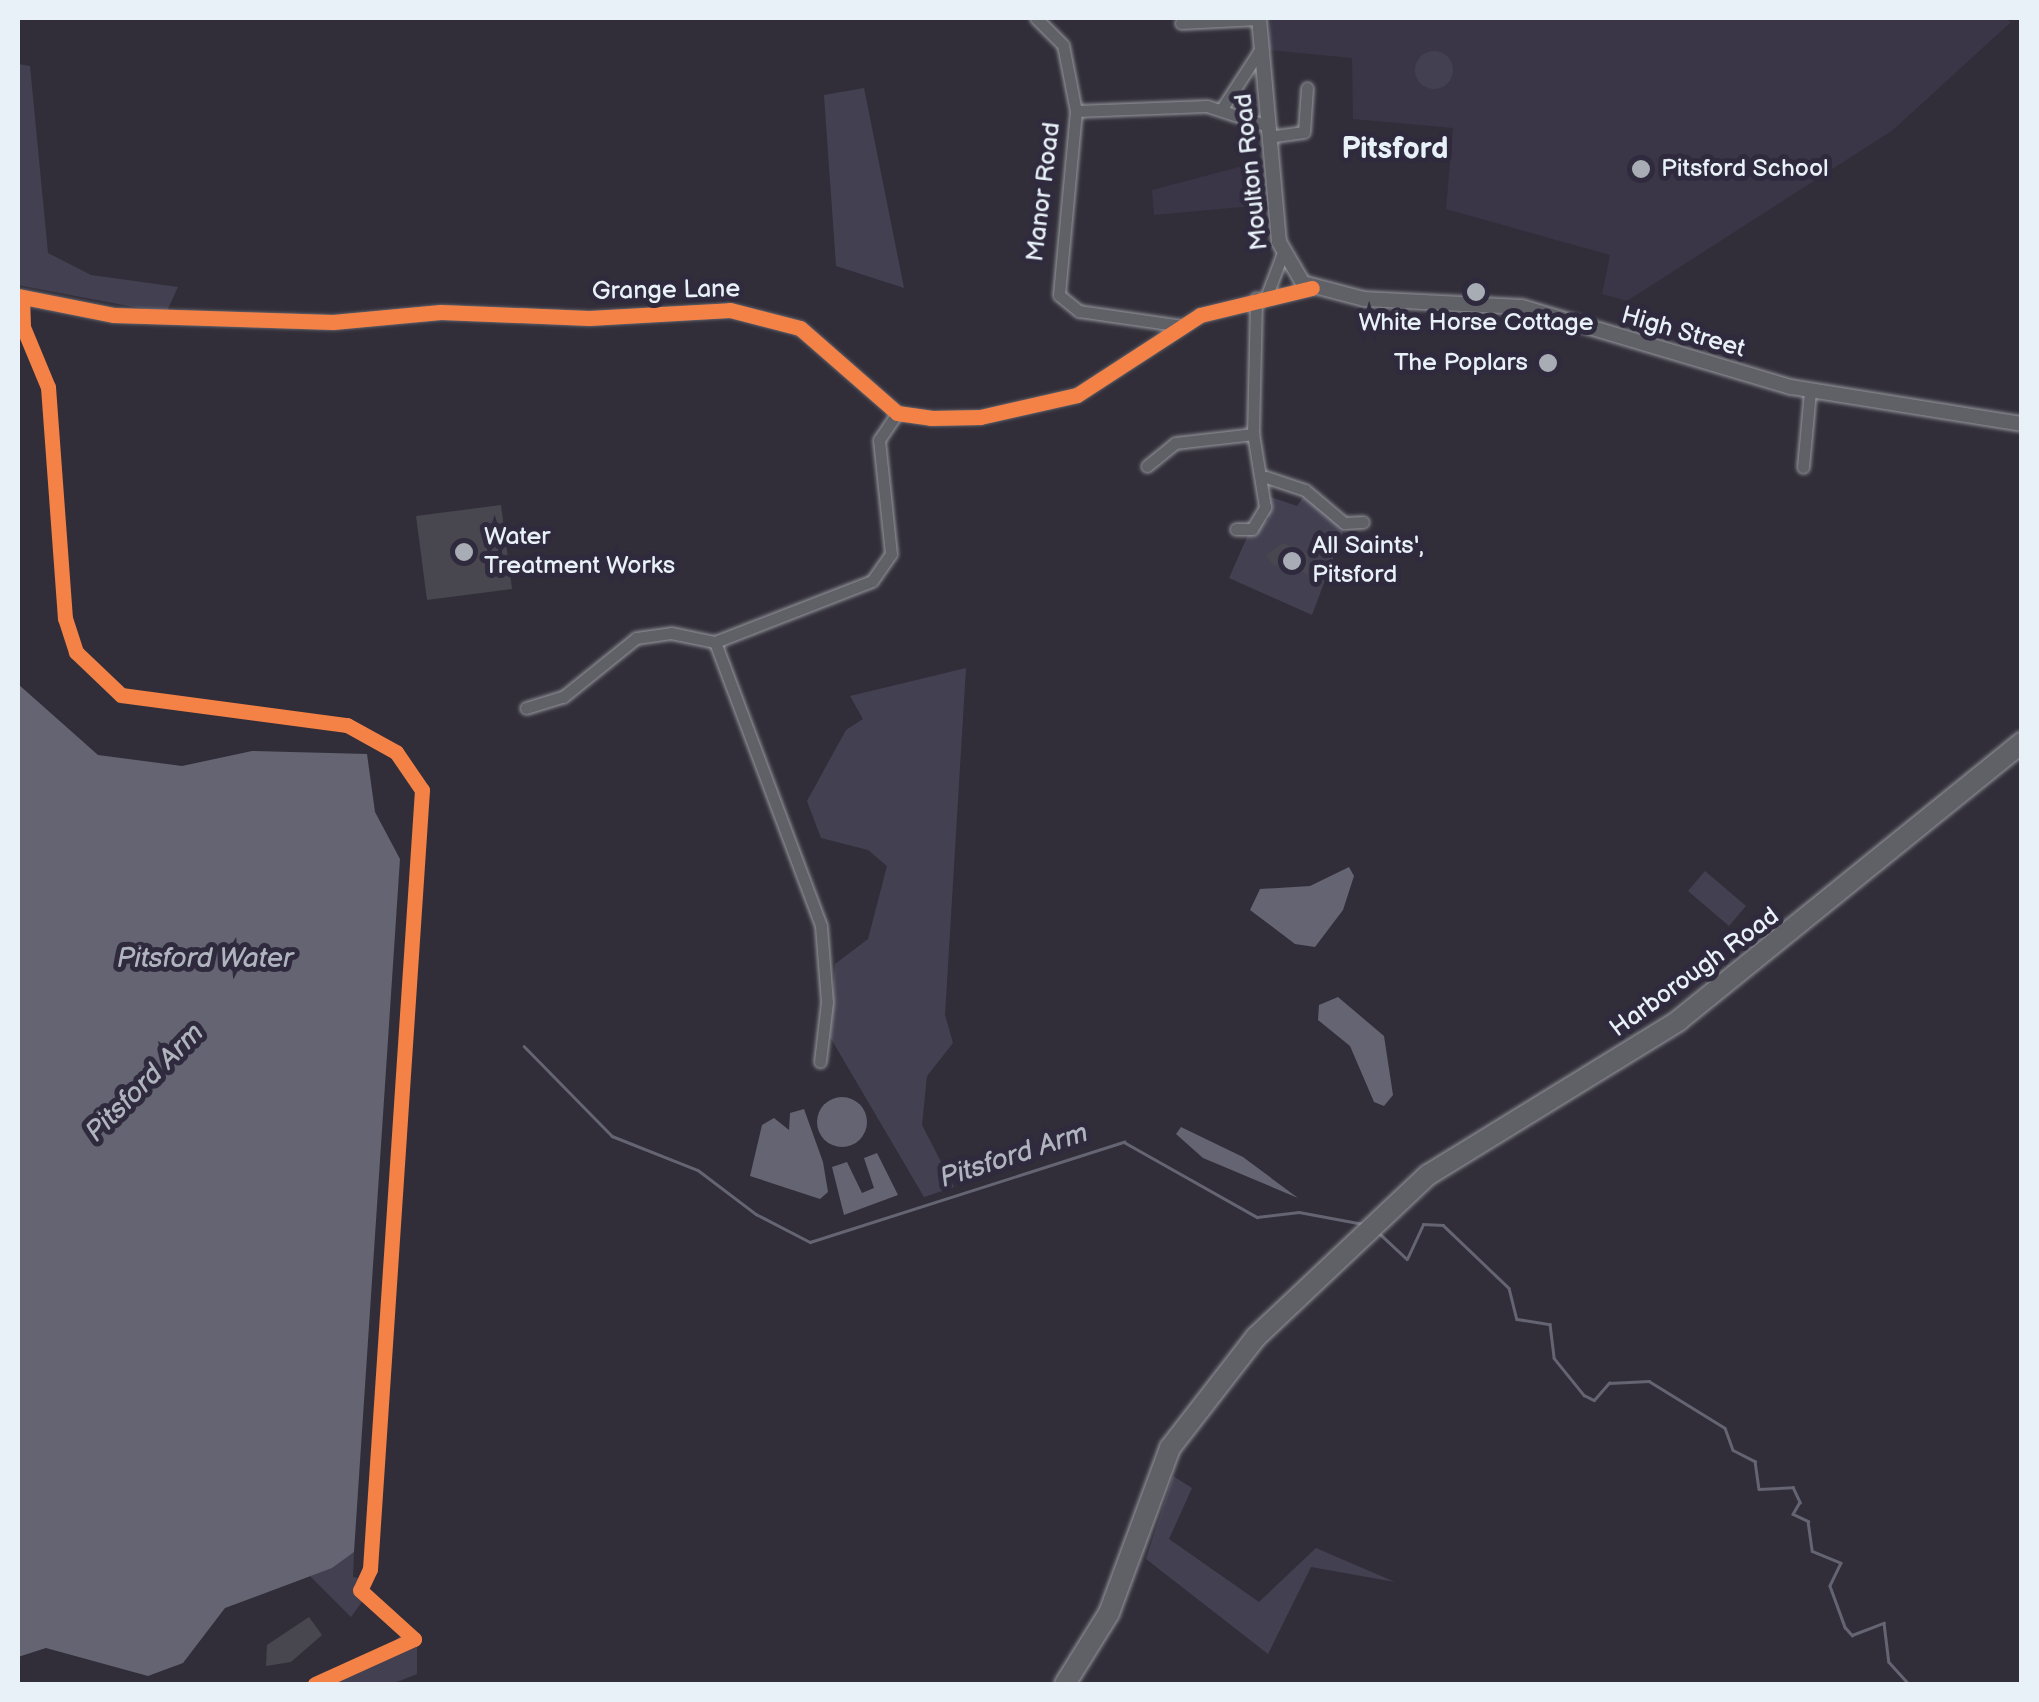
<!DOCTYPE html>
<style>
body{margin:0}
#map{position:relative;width:2039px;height:1702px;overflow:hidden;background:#312e39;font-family:"Balsamiq Sans",sans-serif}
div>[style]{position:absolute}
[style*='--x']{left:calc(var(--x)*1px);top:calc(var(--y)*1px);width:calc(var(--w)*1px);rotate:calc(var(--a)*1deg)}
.built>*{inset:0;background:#3a3647}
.green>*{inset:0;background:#434151}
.round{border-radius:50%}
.water>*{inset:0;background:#646472}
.stream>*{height:2.5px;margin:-1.25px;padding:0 1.25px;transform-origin:1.25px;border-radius:1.25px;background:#646472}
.building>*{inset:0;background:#48464e}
.roads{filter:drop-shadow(0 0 2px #98999f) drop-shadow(0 0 2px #98999f)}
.minor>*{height:11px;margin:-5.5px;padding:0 5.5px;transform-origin:5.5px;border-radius:5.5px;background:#606067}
.tertiary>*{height:14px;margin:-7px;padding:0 7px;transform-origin:7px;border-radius:7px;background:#606067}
.trunk>*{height:20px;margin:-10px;padding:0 10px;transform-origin:10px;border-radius:10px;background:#606067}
.cycleway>*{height:15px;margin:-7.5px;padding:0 7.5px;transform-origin:7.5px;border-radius:7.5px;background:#f48246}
.dots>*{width:28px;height:28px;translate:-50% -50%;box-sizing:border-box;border:5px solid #2f2a3d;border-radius:50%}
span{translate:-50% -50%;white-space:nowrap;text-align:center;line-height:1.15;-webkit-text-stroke:10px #2f2a3d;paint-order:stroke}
.poi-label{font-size:25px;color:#e8f1f8}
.left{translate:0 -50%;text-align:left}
.right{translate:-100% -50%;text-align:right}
.street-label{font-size:25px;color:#e8f1f8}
.water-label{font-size:28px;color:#afb4be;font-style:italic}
.quarter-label{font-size:30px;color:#e8f1f8;font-weight:700}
.frame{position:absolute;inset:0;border:20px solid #e8f1f8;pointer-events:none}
</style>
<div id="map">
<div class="built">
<i style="clip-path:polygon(1271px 18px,2003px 18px,2011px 22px,1893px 130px,1627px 301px,1602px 294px,1610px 255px,1446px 209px,1453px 128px,1353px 119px,1352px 58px,1268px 50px)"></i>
<i style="clip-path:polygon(1262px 161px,1264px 205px,1154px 215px,1152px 190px)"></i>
</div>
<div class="green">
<i class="round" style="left:1415px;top:51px;width:38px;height:38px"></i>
<i style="clip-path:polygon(18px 64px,30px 66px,48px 253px,91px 275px,178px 287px,166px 313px,18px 285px)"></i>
<i style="clip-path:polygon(864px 88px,904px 288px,836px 266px,824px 95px)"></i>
<i style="clip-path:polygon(1268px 496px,1297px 506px,1304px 496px,1345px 527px,1312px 615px,1229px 578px,1248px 535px,1269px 519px)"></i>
<i style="clip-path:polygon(966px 668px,945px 1015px,953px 1043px,927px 1076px,922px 1125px,954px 1187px,924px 1197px,830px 1037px,835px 964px,868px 939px,887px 866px,868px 850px,821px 838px,807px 801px,846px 730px,863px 719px,850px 696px)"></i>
<i style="clip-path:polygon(1705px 871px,1746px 906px,1729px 926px,1688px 891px)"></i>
<i style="clip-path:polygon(1173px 1476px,1192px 1488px,1169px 1539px,1259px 1602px,1316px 1548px,1395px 1582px,1311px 1567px,1268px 1654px,1146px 1559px)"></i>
<i style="clip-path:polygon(354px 1552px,353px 1577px,365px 1579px,364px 1599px,351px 1617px,310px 1576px)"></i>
<i style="clip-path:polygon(400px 1636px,417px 1647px,417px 1674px,392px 1684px,306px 1684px,375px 1661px)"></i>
</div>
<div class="water">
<i style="clip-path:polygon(18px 684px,98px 755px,182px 766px,252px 751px,367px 754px,375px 812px,400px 859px,354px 1552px,332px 1568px,225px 1608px,183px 1663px,148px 1676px,46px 1648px,18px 1657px)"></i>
<i style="clip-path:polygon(1349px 867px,1354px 876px,1343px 910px,1315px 947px,1295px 944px,1250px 910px,1260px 889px,1310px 886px)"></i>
<i style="clip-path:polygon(1338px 997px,1384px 1036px,1393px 1095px,1384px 1106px,1374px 1102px,1350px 1046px,1318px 1020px,1319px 1005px)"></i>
<i class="round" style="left:817px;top:1097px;width:50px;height:50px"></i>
<i style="clip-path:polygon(804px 1109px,823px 1162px,828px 1192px,820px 1199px,750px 1176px,762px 1125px,774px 1118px,789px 1130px,790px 1113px)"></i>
<i style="clip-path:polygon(1181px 1127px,1243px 1157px,1298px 1198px,1203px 1158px,1176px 1134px)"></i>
<i style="clip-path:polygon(877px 1153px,898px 1195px,844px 1215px,832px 1167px,847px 1162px,862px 1193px,874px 1188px,864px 1158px)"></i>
</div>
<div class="stream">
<i style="--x:524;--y:1046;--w:126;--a:45.6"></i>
<i style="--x:612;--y:1136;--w:92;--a:21.6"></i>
<i style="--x:698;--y:1170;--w:73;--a:37.2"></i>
<i style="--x:756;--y:1214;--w:61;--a:27.4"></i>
<i style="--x:810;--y:1242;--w:330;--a:-17.7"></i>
<i style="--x:1124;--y:1142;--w:153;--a:29.4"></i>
<i style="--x:1257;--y:1217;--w:42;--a:-6.8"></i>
<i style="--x:1299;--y:1212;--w:65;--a:10.6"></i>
<i style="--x:1379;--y:1233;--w:38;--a:43"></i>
<i style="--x:1407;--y:1259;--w:38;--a:-65"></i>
<i style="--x:1423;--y:1224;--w:20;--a:3"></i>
<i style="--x:1443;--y:1225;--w:91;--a:43.7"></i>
<i style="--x:1509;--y:1288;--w:32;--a:76"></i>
<i style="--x:1517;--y:1319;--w:33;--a:9"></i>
<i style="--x:1550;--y:1324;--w:34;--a:83"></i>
<i style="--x:1554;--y:1358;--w:48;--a:51"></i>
<i style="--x:1584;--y:1395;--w:11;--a:27"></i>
<i style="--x:1594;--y:1400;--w:23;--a:-49"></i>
<i style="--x:1609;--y:1383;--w:40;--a:-2.9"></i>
<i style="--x:1649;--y:1381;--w:89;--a:31.7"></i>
<i style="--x:1725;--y:1428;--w:23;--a:70"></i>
<i style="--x:1733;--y:1450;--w:25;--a:27"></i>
<i style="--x:1755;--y:1461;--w:28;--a:82"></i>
<i style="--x:1759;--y:1489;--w:34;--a:-3"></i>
<i style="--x:1793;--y:1487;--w:17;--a:65"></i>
<i style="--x:1800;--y:1502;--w:14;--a:120"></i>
<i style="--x:1793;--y:1514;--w:17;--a:25"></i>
<i style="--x:1808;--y:1521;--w:30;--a:82"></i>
<i style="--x:1812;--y:1551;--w:31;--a:22"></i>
<i style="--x:1841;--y:1563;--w:25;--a:116"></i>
<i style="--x:1830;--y:1586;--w:44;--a:69.9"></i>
<i style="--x:1845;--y:1627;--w:11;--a:49"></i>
<i style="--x:1852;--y:1635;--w:34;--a:-21"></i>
<i style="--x:1884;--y:1623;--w:39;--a:83"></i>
<i style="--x:1889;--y:1662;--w:30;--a:48"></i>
</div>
<div class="building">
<i style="clip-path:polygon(501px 505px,512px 589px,427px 600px,416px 516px)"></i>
<i style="clip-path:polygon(1283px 543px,1308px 554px,1308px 574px,1273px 565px,1266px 555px)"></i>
<i style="clip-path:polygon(309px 1617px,322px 1635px,291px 1662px,266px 1666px,267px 1645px)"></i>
</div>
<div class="roads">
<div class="minor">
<i style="--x:1036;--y:18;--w:38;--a:45"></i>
<i style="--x:1063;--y:45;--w:67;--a:78.9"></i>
<i style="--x:1076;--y:111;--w:185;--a:95.3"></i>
<i style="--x:1059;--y:295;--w:26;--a:39"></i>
<i style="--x:1079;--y:311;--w:104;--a:8.3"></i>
<i style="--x:1181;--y:23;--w:78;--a:-2.9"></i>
<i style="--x:1223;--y:107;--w:68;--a:-57"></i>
<i style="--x:1076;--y:111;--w:131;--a:-2.2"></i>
<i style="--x:1207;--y:106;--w:64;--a:18.2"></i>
<i style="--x:1268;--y:137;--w:36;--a:-8"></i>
<i style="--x:1304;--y:132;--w:44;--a:-86.1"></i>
<i style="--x:1267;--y:295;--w:43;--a:-69.4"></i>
<i style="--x:18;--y:296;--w:98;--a:11.2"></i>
<i style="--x:114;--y:315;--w:219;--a:1.8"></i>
<i style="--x:333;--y:322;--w:108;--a:-5.3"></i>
<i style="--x:441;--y:312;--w:148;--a:2.3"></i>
<i style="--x:589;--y:318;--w:141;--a:-3.2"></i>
<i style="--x:730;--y:310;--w:72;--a:14.4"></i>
<i style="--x:800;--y:328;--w:129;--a:41.2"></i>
<i style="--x:897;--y:413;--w:34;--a:8"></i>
<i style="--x:931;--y:418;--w:49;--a:-1.2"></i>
<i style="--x:980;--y:417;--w:99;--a:-12.8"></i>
<i style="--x:1077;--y:395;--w:147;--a:-33"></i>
<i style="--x:1200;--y:315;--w:115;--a:-13.6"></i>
<i style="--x:1147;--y:466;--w:36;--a:-39"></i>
<i style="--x:1175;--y:443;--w:79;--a:-6.6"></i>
<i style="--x:1803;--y:467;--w:76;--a:-84.7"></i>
<i style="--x:1266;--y:477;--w:41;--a:18.4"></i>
<i style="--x:1305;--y:490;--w:51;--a:40.2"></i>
<i style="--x:1344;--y:523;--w:19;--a:-3"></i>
<i style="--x:1236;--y:529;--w:16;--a:0"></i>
<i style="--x:1252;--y:529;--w:26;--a:-59"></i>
<i style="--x:1265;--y:507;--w:74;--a:-99.3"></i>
<i style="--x:1253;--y:434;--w:136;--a:-88.7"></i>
<i style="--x:715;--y:642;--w:303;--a:69.5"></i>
<i style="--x:821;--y:926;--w:76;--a:85.5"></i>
<i style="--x:827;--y:1002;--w:60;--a:96.7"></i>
<i style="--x:526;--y:708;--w:39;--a:-17"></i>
<i style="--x:563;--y:697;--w:94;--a:-38.9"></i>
<i style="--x:636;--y:638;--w:35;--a:-8"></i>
<i style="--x:671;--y:633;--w:45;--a:11.6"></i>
<i style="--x:715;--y:642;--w:168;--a:-21.2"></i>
<i style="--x:872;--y:581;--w:33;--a:-55"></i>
<i style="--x:891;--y:554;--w:115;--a:-96"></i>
<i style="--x:879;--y:440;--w:32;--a:-56"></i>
</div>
<div class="tertiary">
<i style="--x:1259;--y:18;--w:225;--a:84.9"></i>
<i style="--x:1279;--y:242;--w:48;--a:59.7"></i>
<i style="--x:1303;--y:283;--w:63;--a:14.7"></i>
<i style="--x:1364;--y:299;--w:158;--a:2.9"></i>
<i style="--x:1522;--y:307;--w:281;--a:16.6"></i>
<i style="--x:1791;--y:387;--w:234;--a:9.1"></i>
</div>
<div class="trunk">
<i style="--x:1065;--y:1684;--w:84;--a:-58.2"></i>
<i style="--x:1109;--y:1613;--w:176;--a:-69.7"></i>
<i style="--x:1170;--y:1448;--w:140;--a:-52.2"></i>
<i style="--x:1256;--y:1337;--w:236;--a:-43.3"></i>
<i style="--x:1428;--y:1175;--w:294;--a:-31.6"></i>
<i style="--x:1678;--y:1021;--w:443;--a:-39"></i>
</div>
</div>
<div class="cycleway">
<i style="--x:18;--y:296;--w:98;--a:11.2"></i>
<i style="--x:114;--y:315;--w:219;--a:1.8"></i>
<i style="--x:333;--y:322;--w:108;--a:-5.3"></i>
<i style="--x:441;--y:312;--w:148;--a:2.3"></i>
<i style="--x:589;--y:318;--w:141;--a:-3.2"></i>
<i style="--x:730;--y:310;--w:72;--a:14.4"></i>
<i style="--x:800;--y:328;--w:129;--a:41.2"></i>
<i style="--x:897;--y:413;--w:34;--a:8"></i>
<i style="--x:931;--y:418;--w:49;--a:-1.2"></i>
<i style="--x:980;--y:417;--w:99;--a:-12.8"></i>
<i style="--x:1077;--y:395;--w:147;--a:-33"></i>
<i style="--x:1200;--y:315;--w:115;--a:-13.6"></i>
<i style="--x:22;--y:297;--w:30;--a:88"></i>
<i style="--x:23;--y:327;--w:65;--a:67.4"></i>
<i style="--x:48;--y:387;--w:232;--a:85.8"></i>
<i style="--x:65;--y:618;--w:36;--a:72"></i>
<i style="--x:76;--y:652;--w:62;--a:43.7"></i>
<i style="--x:121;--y:695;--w:228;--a:7.6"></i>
<i style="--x:347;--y:725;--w:56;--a:28.9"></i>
<i style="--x:396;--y:752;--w:46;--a:55.6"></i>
<i style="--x:422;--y:790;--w:781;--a:93.82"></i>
<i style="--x:370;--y:1569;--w:23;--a:115"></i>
<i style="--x:360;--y:1590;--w:73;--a:42.2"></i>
<i style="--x:414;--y:1639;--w:109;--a:155.6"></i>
</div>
<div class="dots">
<i style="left:1641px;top:169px;background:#a8adb5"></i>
<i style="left:1476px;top:292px;background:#a8adb5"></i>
<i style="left:1548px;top:363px;background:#a8adb5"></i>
<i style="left:464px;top:552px;background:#a8adb5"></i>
<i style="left:1292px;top:561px;background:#a8adb5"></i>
</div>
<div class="poi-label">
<span class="left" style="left:1661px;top:169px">Pitsford School</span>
<span style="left:1476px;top:323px">White Horse Cottage</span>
<span class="right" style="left:1528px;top:363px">The Poplars</span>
<span class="left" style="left:484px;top:552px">Water<br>Treatment Works</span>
<span class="left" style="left:1312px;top:561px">All Saints',<br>Pitsford</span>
</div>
<div class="street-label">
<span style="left:1252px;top:172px;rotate:-96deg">Moulton Road</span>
<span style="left:1044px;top:192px;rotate:-83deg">Manor Road</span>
<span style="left:666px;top:291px;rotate:-1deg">Grange Lane</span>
<span style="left:1683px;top:333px;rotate:16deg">High Street</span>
<span style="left:1695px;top:973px;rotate:-36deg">Harborough Road</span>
</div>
<div class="water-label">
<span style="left:205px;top:959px">Pitsford Water</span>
<span style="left:145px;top:1083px;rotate:-45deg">Pitsford Arm</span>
<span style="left:1014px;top:1156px;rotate:-18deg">Pitsford Arm</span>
</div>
<div class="quarter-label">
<span style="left:1395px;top:149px">Pitsford</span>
</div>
<div class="frame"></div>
</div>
